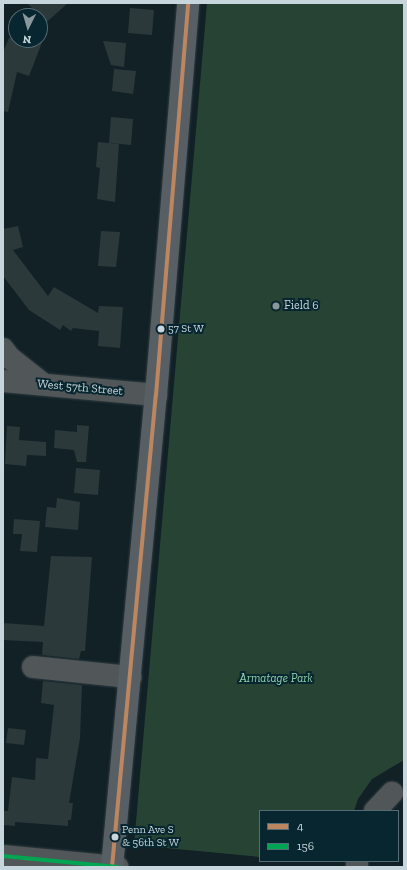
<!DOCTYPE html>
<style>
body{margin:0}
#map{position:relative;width:407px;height:870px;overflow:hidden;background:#112126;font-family:"Zilla Slab",serif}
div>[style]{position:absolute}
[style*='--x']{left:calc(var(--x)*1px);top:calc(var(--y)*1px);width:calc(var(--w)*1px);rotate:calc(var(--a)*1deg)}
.green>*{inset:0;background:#274334}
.building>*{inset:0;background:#2b393b}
.roads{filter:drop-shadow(0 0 1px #303d41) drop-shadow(0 0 1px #303d41)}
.minor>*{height:22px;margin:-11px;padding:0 11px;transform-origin:11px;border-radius:11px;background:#515659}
.major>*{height:22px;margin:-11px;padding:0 11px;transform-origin:11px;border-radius:11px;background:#585f64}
.bus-1>*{height:4px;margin:-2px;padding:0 2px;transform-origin:2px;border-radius:2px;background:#bb8660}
.bus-2>*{height:4px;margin:-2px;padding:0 2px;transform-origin:2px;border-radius:2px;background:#00a651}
.dots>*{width:11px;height:11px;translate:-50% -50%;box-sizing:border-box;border:2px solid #08262f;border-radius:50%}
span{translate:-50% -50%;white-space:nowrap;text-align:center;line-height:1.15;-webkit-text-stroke:4px #08262f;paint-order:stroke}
.bus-label{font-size:11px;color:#c6d6dc}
.left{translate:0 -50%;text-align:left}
.poi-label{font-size:12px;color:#c6d6dc}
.street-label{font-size:12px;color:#c6d6dc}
.park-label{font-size:12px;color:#8fd2aa;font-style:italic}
.frame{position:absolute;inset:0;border:4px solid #c6d6dc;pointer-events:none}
.legend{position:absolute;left:259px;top:810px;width:140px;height:52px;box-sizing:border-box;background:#08262f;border:1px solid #546c74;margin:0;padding:5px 7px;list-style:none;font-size:12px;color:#c6d6dc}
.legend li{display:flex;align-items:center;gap:8px;height:20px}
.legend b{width:20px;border:1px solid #546c74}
.north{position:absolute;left:8px;top:8px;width:40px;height:40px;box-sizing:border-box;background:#08262f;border:1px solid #546c74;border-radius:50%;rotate:185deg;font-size:11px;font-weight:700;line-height:16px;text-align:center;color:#c6d6dc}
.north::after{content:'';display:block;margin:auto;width:14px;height:18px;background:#87979c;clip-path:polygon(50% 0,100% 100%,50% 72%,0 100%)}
</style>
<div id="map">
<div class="green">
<i style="clip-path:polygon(207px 3px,404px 3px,404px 760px,372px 779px,358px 799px,354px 811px,260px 811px,260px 857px,134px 845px)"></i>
</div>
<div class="building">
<i style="clip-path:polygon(27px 3px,68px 3px,40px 28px,40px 16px)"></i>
<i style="clip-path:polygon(130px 8px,154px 10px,152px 35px,128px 33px)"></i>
<i style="clip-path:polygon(9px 38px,43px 40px,29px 76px,17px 72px,8px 112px,3px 111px,3px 52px)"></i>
<i style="clip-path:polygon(103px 41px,126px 43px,124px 67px,111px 65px)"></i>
<i style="clip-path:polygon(114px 69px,136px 71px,133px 94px,112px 91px)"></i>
<i style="clip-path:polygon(111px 117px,133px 119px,131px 145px,109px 143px)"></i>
<i style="clip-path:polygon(98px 142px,119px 144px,115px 202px,97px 199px,100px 168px,96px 167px)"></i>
<i style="clip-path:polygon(18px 226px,23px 247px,13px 250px,48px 296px,54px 287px,98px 313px,99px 306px,123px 307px,120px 348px,98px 346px,99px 331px,73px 328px,71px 331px,63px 325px,60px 330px,29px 310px,3px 276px,3px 229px)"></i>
<i style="clip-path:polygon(101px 231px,120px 232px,116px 267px,98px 266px)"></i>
<i style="clip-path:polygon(77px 425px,89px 426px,86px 462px,77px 462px,74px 450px,54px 448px,55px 430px,77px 432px)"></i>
<i style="clip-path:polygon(7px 426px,20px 427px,19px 440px,46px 442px,46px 456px,27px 455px,26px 466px,5px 464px)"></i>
<i style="clip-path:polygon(76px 468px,100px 470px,98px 495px,74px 493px)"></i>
<i style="clip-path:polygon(57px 498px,80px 502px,78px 530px,45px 527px,47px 507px,56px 508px)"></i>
<i style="clip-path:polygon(14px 519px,40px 521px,37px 552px,20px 551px,22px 534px,13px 534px)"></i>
<i style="clip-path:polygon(51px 556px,92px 557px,85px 651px,81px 651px,79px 659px,42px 655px,43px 642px,3px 640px,3px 623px,44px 626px)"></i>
<i style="clip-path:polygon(43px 681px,82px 685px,80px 738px,69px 803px,73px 803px,71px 820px,68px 820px,68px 826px,15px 822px,15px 826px,3px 825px,4px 811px,8px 811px,12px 777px,35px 780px,36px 758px,48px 759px,54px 705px,41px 703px)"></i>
<i style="clip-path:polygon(8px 728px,26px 730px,24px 745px,6px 743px)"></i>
</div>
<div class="roads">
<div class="minor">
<i style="--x:3;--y:349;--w:11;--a:52"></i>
<i style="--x:10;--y:358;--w:42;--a:38.2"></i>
<i style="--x:3;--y:381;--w:154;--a:5.2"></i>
<i style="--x:33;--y:667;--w:98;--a:5.9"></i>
<i style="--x:375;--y:811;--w:25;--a:-47"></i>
<i style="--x:3;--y:856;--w:115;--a:5.5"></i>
<i style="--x:357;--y:867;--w:6;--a:-90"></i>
</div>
<div class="major">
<i style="--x:112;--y:867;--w:474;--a:-84.7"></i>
<i style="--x:156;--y:395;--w:393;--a:-85.3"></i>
</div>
</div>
<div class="bus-1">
<i style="--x:112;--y:867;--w:474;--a:-84.7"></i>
<i style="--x:156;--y:395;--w:393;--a:-85.3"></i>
</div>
<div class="bus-2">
<i style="--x:3;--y:856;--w:115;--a:5.5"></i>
</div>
<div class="dots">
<i style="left:276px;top:306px;background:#87979c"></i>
<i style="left:161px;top:329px;background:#c6d6dc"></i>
<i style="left:115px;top:837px;background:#c6d6dc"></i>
</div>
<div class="bus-label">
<span class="left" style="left:168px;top:329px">57 St W</span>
<span class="left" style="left:122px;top:837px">Penn Ave S<br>&amp; 56th St W</span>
</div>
<div class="poi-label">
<span class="left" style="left:284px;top:306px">Field 6</span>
</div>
<div class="street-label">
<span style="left:80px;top:388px;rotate:5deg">West 57th Street</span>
</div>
<div class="park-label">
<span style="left:276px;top:679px">Armatage Park</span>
</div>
<div class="frame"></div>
<ul class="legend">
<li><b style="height:5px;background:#bb8660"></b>4</li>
<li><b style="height:5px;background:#00a651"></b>156</li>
</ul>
<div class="north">N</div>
</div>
